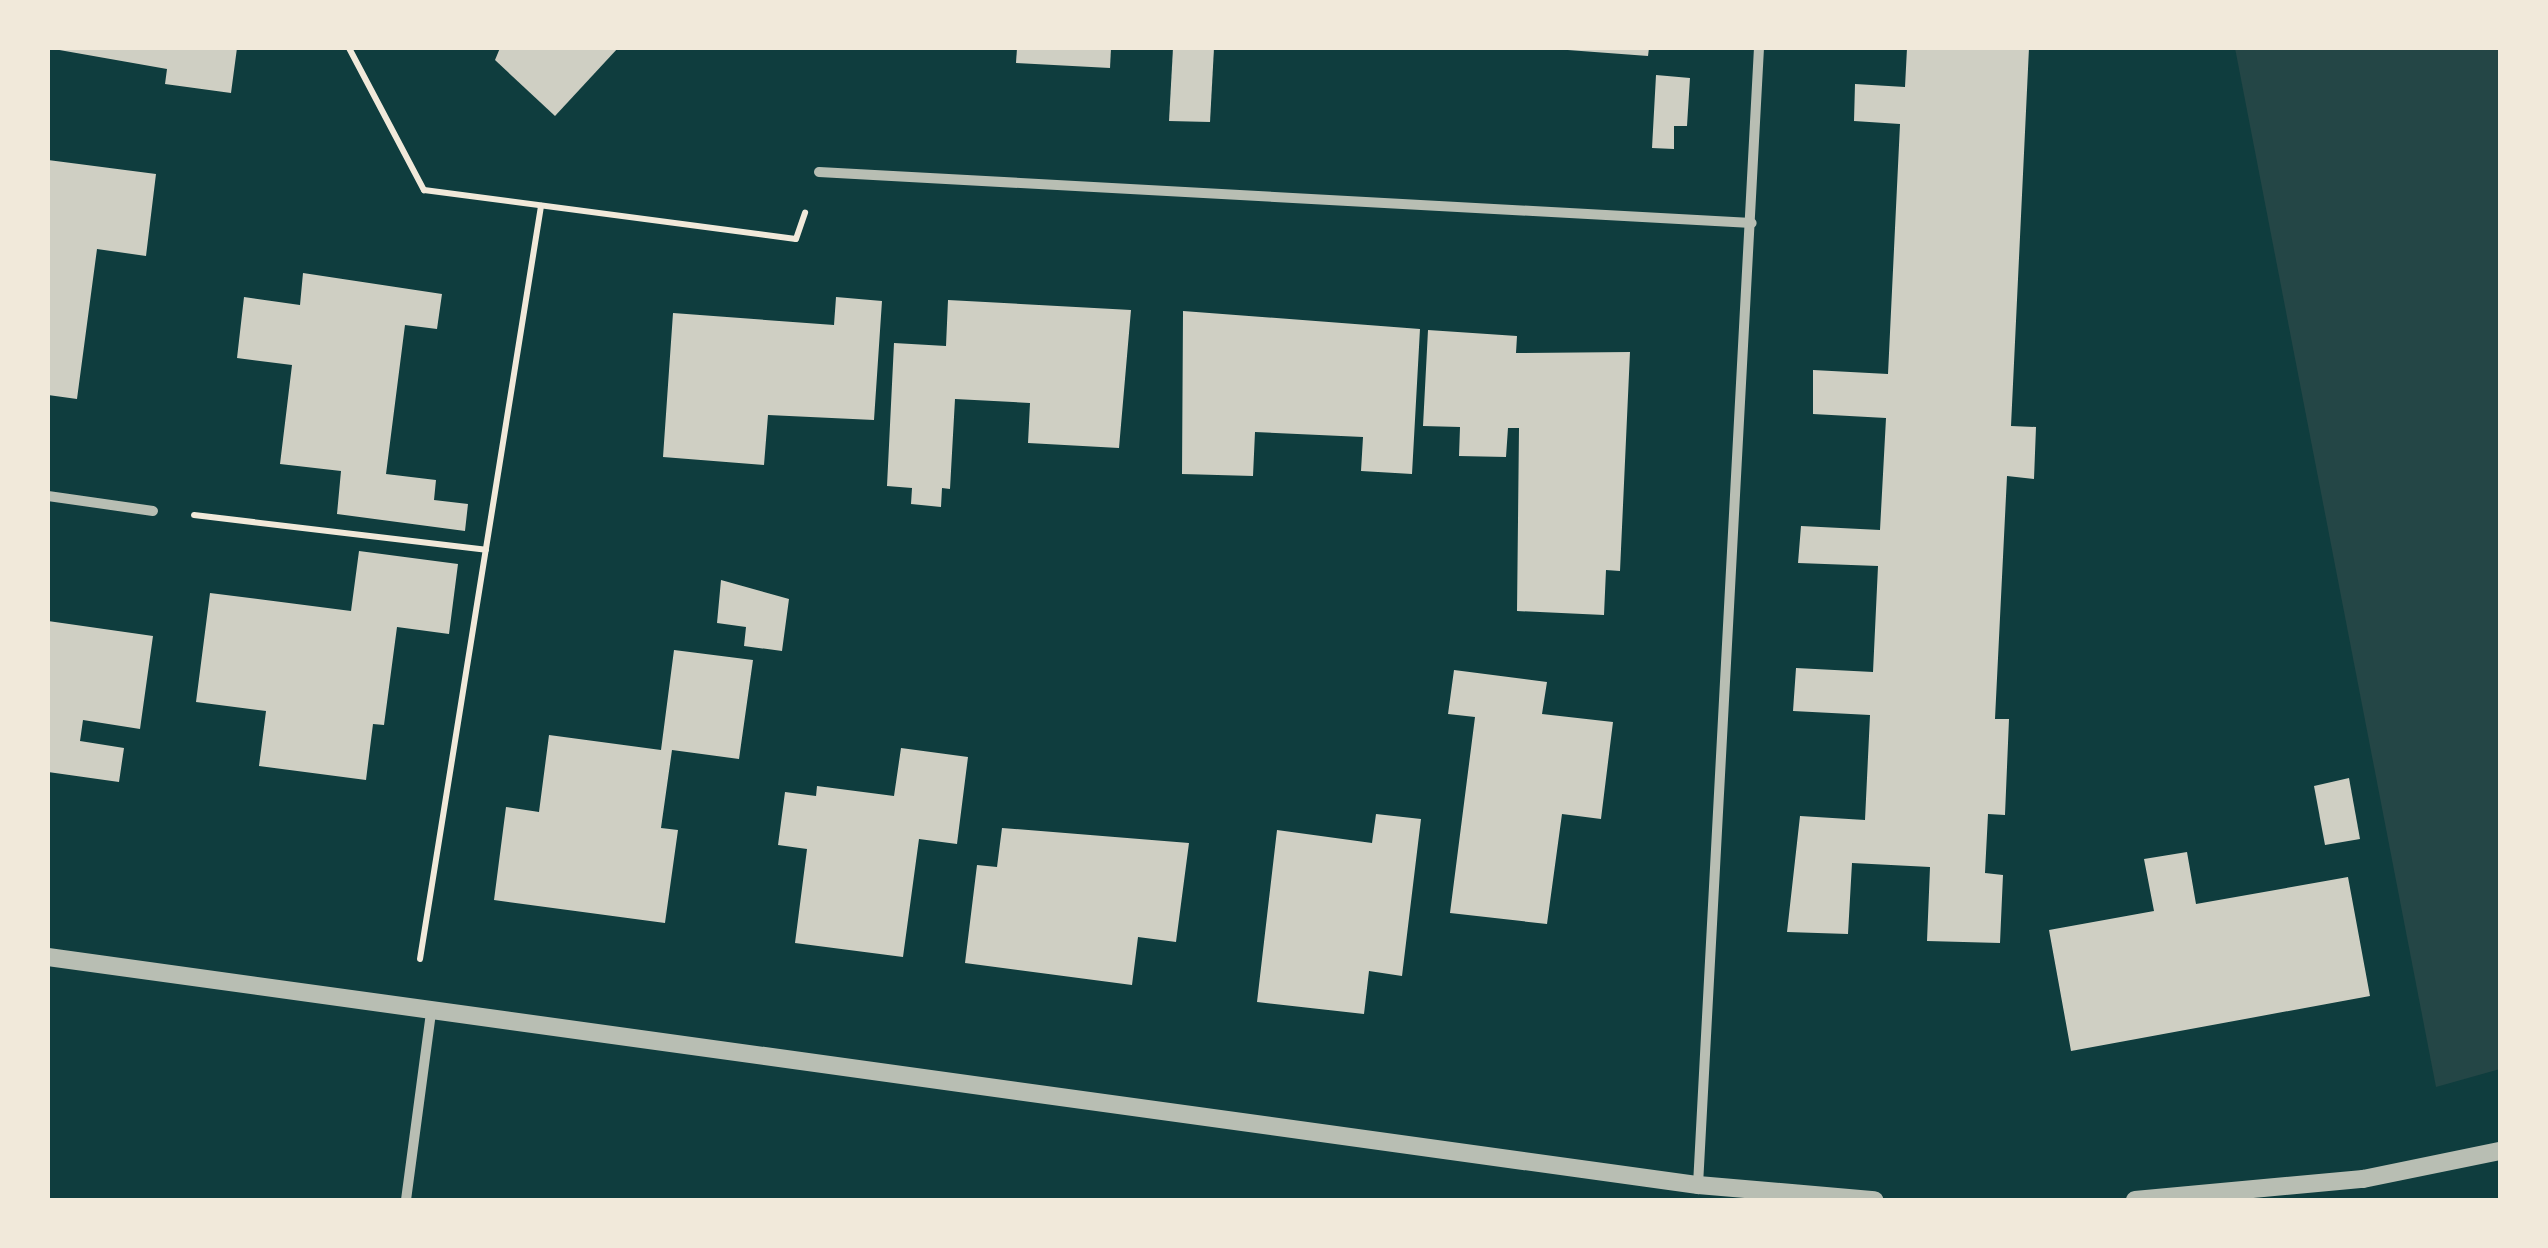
<!DOCTYPE html>
<style>
body{margin:0}
#map{position:relative;width:2548px;height:1248px;overflow:hidden;background:#0f3d3e;font-family:Arial,sans-serif}
div>[style]{position:absolute}
[style*='--x']{left:calc(var(--x)*1px);top:calc(var(--y)*1px);width:calc(var(--w)*1px);rotate:calc(var(--a)*1deg)}
.green>*{inset:0;background:#244646}
.building>*{inset:0;background:#cfcfc3}
.path>*{height:6px;margin:-3px;padding:0 3px;transform-origin:3px;border-radius:3px;background:#f1e9da}
.minor>*{height:10px;margin:-5px;padding:0 5px;transform-origin:5px;border-radius:5px;background:#b8beb3}
.tertiary>*{height:18px;margin:-9px;padding:0 9px;transform-origin:9px;border-radius:9px;background:#b8beb3}
span{translate:-50% -50%;white-space:nowrap;text-align:center;line-height:1.15;-webkit-text-stroke:8px #f1e9da;paint-order:stroke}
.frame{position:absolute;inset:0;border:50px solid #f1e9da;pointer-events:none}
</style>
<div id="map">
<div class="green">
<i style="clip-path:polygon(2235px 48px,2500px 48px,2500px 1069px,2436px 1087px)"></i>
</div>
<div class="building">
<i style="clip-path:polygon(48px 48px,237px 48px,231px 93px,165px 84px,167px 69px)"></i>
<i style="clip-path:polygon(500px 48px,618px 48px,555px 116px,495px 60px)"></i>
<i style="clip-path:polygon(1017px 48px,1111px 48px,1110px 68px,1016px 63px)"></i>
<i style="clip-path:polygon(1173px 48px,1214px 48px,1210px 122px,1169px 121px)"></i>
<i style="clip-path:polygon(1541px 48px,1649px 48px,1648px 56px)"></i>
<i style="clip-path:polygon(1907px 48px,2029px 48px,2011px 426px,2036px 427px,2034px 479px,2007px 476px,1995px 719px,2009px 719px,2005px 815px,1988px 814px,1985px 873px,2003px 875px,2000px 943px,1927px 941px,1930px 867px,1852px 863px,1848px 934px,1787px 932px,1800px 816px,1865px 820px,1870px 715px,1793px 711px,1796px 668px,1873px 672px,1878px 566px,1798px 563px,1801px 526px,1880px 530px,1886px 418px,1813px 414px,1813px 370px,1888px 374px,1900px 124px,1854px 121px,1855px 84px,1905px 87px)"></i>
<i style="clip-path:polygon(1656px 75px,1690px 78px,1687px 126px,1674px 126px,1674px 149px,1652px 148px)"></i>
<i style="clip-path:polygon(48px 160px,156px 174px,146px 256px,97px 249px,77px 399px,48px 395px)"></i>
<i style="clip-path:polygon(303px 273px,442px 294px,437px 329px,405px 325px,386px 474px,436px 480px,434px 500px,468px 504px,465px 531px,337px 514px,341px 471px,280px 464px,292px 365px,237px 358px,244px 297px,300px 305px)"></i>
<i style="clip-path:polygon(836px 297px,882px 301px,874px 420px,768px 415px,764px 465px,663px 457px,673px 313px,834px 325px)"></i>
<i style="clip-path:polygon(948px 300px,1131px 310px,1119px 448px,1028px 443px,1030px 403px,955px 399px,950px 489px,942px 488px,941px 507px,911px 504px,912px 488px,887px 486px,894px 343px,946px 346px)"></i>
<i style="clip-path:polygon(1183px 311px,1420px 329px,1412px 474px,1361px 471px,1363px 437px,1255px 432px,1253px 476px,1182px 474px)"></i>
<i style="clip-path:polygon(1428px 330px,1517px 336px,1516px 353px,1630px 352px,1620px 571px,1606px 570px,1604px 615px,1517px 611px,1519px 428px,1508px 428px,1506px 457px,1459px 456px,1460px 427px,1423px 426px)"></i>
<i style="clip-path:polygon(359px 551px,458px 564px,449px 634px,397px 627px,384px 725px,373px 724px,366px 780px,259px 766px,266px 711px,196px 702px,210px 593px,351px 611px)"></i>
<i style="clip-path:polygon(721px 580px,789px 599px,782px 651px,744px 646px,746px 627px,717px 623px)"></i>
<i style="clip-path:polygon(48px 621px,153px 636px,140px 729px,83px 720px,80px 741px,124px 748px,119px 782px,48px 772px)"></i>
<i style="clip-path:polygon(674px 650px,753px 660px,739px 759px,672px 750px,661px 828px,678px 830px,665px 923px,494px 900px,506px 807px,539px 812px,549px 735px,661px 750px)"></i>
<i style="clip-path:polygon(1454px 670px,1547px 682px,1542px 714px,1613px 722px,1601px 819px,1562px 814px,1547px 924px,1450px 913px,1475px 717px,1448px 714px)"></i>
<i style="clip-path:polygon(901px 748px,968px 757px,957px 844px,919px 839px,903px 957px,795px 943px,807px 849px,778px 845px,785px 792px,816px 796px,817px 786px,894px 796px)"></i>
<i style="clip-path:polygon(2349px 778px,2360px 839px,2325px 845px,2314px 786px)"></i>
<i style="clip-path:polygon(1376px 814px,1421px 819px,1402px 976px,1369px 971px,1364px 1014px,1257px 1002px,1277px 830px,1372px 843px)"></i>
<i style="clip-path:polygon(1002px 828px,1189px 843px,1176px 942px,1138px 937px,1132px 985px,965px 963px,977px 865px,997px 867px)"></i>
<i style="clip-path:polygon(2187px 852px,2196px 904px,2348px 877px,2370px 996px,2071px 1051px,2049px 930px,2154px 911px,2144px 859px)"></i>
</div>
<div class="path">
<i style="--x:349;--y:48;--w:161;--a:62.2"></i>
<i style="--x:424;--y:190;--w:375;--a:7.5"></i>
<i style="--x:796;--y:239;--w:28;--a:-71"></i>
<i style="--x:194;--y:515;--w:294;--a:6.8"></i>
<i style="--x:420;--y:959;--w:763;--a:-80.87"></i>
</div>
<div class="minor">
<i style="--x:819;--y:172;--w:934;--a:3.13"></i>
<i style="--x:48;--y:496;--w:106;--a:8.1"></i>
<i style="--x:1698;--y:1185;--w:1139;--a:-86.93"></i>
<i style="--x:406;--y:1200;--w:189;--a:-82.4"></i>
</div>
<div class="tertiary">
<i style="--x:48;--y:957;--w:1666;--a:7.87"></i>
<i style="--x:1698;--y:1185;--w:177;--a:4.9"></i>
<i style="--x:2135;--y:1200;--w:229;--a:-5.3"></i>
<i style="--x:2363;--y:1179;--w:140;--a:-11.6"></i>
</div>
<div class="frame"></div>
</div>
